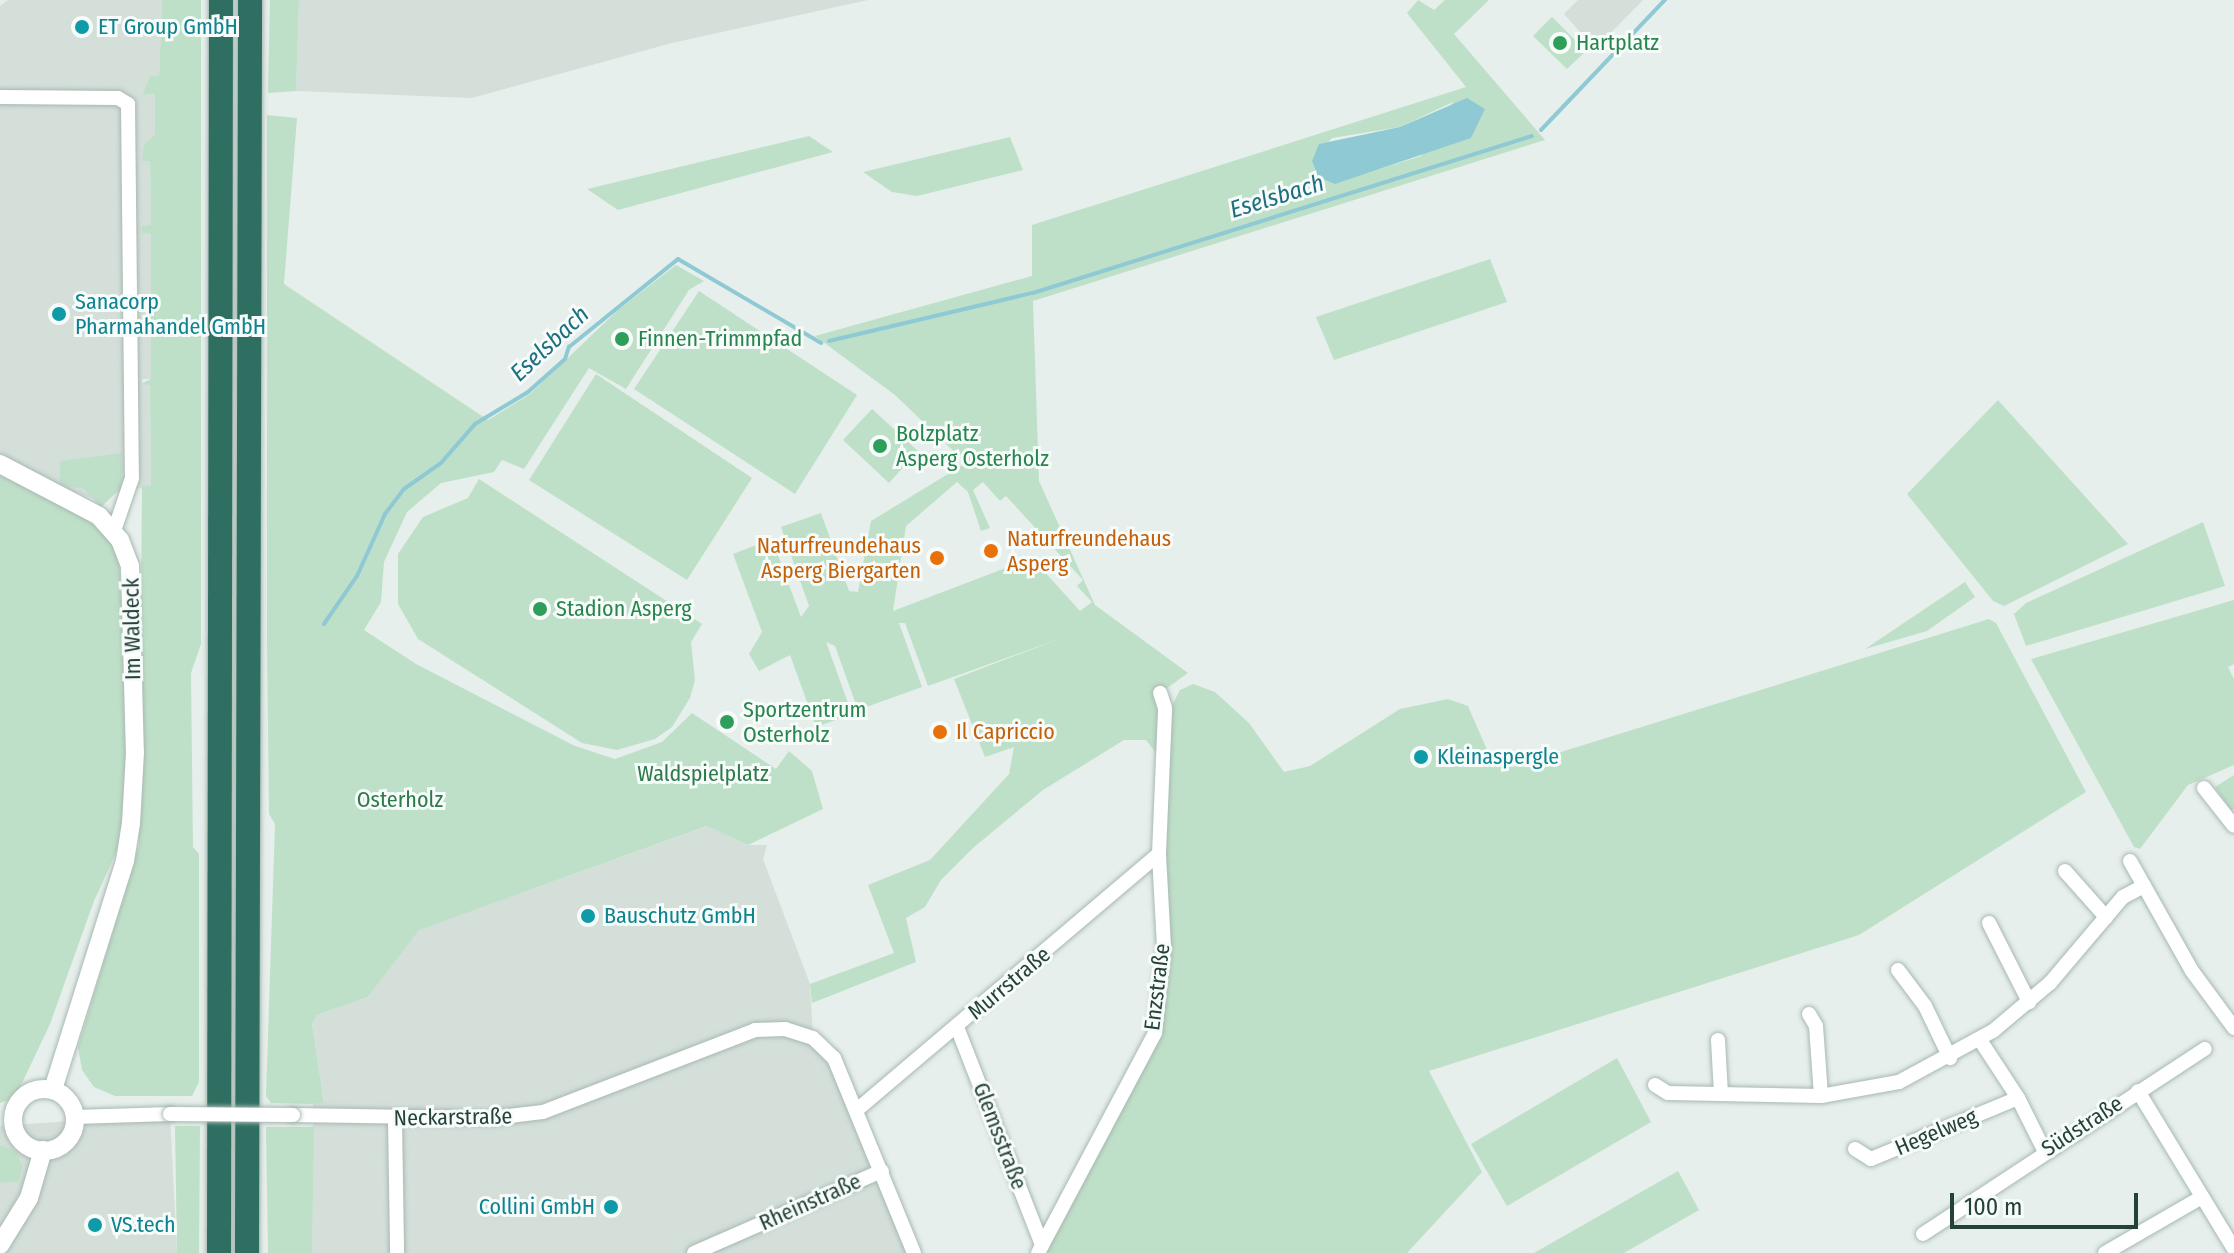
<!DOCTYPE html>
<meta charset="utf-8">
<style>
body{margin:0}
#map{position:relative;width:2234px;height:1253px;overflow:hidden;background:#e6efeb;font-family:"Fira Sans Condensed",sans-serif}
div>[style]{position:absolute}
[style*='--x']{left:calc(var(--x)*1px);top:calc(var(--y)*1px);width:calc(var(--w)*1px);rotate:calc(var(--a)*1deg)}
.built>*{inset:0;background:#d4dfda}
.green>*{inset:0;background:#bfe0c8}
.water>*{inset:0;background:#8ec9d4}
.stream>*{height:4px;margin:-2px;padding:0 2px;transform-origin:2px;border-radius:2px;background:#8ec9d4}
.roads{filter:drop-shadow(0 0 2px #a8b8b2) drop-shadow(0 0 2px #a8b8b2)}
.street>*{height:14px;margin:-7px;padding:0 7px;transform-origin:7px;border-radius:7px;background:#fff}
.secondary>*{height:18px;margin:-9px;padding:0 9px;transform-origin:9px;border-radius:9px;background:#fff}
.secondary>.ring{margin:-9px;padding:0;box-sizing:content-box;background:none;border:18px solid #fff;border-radius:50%}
.highway>*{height:24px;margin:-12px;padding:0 12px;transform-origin:12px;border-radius:12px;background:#2f6f62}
.bridges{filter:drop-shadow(0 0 2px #a8b8b2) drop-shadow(0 0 2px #a8b8b2)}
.street-bridge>*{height:14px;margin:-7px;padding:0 7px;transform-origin:7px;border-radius:7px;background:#fff}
.dots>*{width:22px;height:22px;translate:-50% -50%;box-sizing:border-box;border:4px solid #f7fbf9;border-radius:50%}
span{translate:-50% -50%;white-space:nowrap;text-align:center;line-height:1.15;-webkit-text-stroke:6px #f7fbf9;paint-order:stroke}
.culture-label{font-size:22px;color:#0d838f}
.left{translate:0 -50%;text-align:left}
.right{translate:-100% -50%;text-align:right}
.leisure-label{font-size:22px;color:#27864d}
.food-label{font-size:22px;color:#c56008}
.street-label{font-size:22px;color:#24423a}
.park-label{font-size:22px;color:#2d7a4b}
.water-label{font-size:24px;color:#1c6f80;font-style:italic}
.scale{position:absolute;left:1950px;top:1193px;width:188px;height:36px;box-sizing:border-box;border:4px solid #24423a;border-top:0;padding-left:10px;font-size:24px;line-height:28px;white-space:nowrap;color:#24423a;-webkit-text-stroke:6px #f7fbf9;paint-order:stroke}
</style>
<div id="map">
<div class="built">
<i style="clip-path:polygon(8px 0,162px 0,159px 76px,144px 95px,155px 94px,155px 136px,142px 161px,150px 161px,151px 226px,142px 226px,142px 233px,151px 233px,151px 303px,142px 308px,151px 308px,151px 379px,142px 379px,142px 384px,150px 384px,151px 486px,118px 492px,100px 501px,0 464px,0 6px)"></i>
<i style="clip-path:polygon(299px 0,868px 0,672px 43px,472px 98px,296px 91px)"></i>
<i style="clip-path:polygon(1578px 0,1643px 0,1595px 49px,1564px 14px)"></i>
<i style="clip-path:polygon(708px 826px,748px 845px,767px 845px,763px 859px,810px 984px,813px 1038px,821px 1044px,914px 1253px,312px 1253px,313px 1104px,324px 1101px,312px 1024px,317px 1015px,368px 997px,418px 930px)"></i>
<i style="clip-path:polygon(170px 1114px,177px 1253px,0 1253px,0 1126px)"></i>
</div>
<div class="green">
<i style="clip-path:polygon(162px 0,201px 0,201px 644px,191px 673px,193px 847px,199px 854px,199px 1082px,192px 1096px,115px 1096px,94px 1087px,82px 1070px,78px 1047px,139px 845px,142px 486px,151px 485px,150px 385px,141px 384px,151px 379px,151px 308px,142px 308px,151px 302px,151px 234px,142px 233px,142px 226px,151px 225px,150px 161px,142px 161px,144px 144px,155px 135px,155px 94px,143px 95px,150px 76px,159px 76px)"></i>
<i style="clip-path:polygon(270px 0,299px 0,296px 91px,268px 93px)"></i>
<i style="clip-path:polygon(evenodd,1418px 0,1434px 10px,1445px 0,1489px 0,1454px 34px,1545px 140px,1033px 301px,1039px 481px,1095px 605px,1188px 673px,1160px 693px,1161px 759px,1146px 740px,1124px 740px,1043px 790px,973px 848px,941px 880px,925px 907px,906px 918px,916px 962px,812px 1003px,810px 984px,894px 953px,868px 885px,930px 860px,1009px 774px,1014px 747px,985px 757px,954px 679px,1059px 639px,928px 686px,905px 623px,899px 623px,922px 687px,858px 710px,835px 646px,826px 642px,852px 714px,816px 727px,790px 655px,759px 671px,749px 654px,762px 632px,733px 554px,772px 539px,801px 617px,809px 606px,781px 527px,821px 513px,849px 591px,858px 592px,871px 521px,966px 463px,895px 395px,815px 336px,1032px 276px,1032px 225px,1466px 87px,1407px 13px,1418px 0,1453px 102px,1421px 156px,1348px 179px,1318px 177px,1312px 161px,1332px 138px,1400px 127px,1453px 102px,1418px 0,957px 482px,968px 492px,981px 531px,990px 528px,973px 490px,983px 482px,1000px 501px,1006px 496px,1083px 580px,1077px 586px,1092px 602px,1080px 611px,1032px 558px,893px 611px,906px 526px,957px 482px)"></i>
<i style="clip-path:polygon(1552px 17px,1586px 51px,1567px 69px,1533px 36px)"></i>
<i style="clip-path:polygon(267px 115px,297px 118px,284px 284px,488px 420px,530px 394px,617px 311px,676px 265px,704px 281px,689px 290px,626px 389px,589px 368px,524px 469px,502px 460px,494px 472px,441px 483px,407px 512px,384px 562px,381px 602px,364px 630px,416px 664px,575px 746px,615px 759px,662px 742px,692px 713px,776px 769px,789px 751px,812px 771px,823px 809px,748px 845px,707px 826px,419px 930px,368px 997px,317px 1015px,312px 1024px,324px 1102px,313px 1104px,271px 1103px,266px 1096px,275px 824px,269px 814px,267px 643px)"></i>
<i style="clip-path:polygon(809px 136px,833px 152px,618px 210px,587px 189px)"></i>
<i style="clip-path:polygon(1010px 137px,1023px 170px,917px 196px,892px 192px,863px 172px)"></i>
<i style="clip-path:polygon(1490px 259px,1507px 302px,1334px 360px,1316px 317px)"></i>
<i style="clip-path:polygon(699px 291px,857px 395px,795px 494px,634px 389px)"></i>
<i style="clip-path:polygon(596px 374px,752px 478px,687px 580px,529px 480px)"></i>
<i style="clip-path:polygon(1998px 400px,2128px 544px,2004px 606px,1993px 601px,1907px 494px)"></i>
<i style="clip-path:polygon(872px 409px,918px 451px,889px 483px,843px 440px)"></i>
<i style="clip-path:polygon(122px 453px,121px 488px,101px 507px,84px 489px,60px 484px,60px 461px)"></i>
<i style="clip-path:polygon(0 475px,98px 525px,119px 550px,127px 760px,126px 831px,94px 901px,50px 1024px,15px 1098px,0 1103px)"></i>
<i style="clip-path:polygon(479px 479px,702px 624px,691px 642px,695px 680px,690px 698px,672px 727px,655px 739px,617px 750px,582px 743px,418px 639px,398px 604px,398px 554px,423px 517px,468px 498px)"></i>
<i style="clip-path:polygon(2203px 522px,2225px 586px,2026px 646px,2014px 614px,2026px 603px)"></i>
<i style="clip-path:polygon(1965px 582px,1975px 597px,1927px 631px,1865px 649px)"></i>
<i style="clip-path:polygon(2234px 600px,2234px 664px,2228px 667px,2234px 679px,2234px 765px,2188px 785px,2140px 849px,2134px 847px,2031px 659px)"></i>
<i style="clip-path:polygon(1989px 619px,1996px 623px,2086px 792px,1859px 935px,1429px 1071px,1482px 1172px,1407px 1253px,1038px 1253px,1155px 1033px,1168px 713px,1180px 690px,1193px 684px,1215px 692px,1249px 723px,1284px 772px,1310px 766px,1400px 709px,1448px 699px,1468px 706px,1491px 759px,1513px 767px)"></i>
<i style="clip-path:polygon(2234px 775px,2234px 809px,2231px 810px,2215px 787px)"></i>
<i style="clip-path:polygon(1617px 1058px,1651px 1122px,1507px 1206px,1471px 1144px)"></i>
<i style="clip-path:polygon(175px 1126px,200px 1126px,199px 1253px,177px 1253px)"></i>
<i style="clip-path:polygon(266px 1127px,314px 1127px,312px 1253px,268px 1253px)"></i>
<i style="clip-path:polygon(0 1145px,16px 1151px,22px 1166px,19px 1181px,0 1183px)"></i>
<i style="clip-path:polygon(1678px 1171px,1699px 1210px,1624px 1253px,1534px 1253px)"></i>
</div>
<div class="water">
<i style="clip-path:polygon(1467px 98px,1485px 109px,1471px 138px,1335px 184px,1318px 177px,1312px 161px,1319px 144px,1400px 127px)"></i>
</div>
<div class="stream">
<i style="--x:1541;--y:130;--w:180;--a:-46.4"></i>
<i style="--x:1033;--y:293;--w:523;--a:-17.47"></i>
<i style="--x:829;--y:341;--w:209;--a:-13.3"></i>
<i style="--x:324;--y:624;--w:58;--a:-55.5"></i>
<i style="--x:357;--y:576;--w:68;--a:-65.7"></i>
<i style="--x:385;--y:514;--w:31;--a:-53"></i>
<i style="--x:404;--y:489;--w:45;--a:-35.1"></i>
<i style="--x:441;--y:463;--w:52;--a:-48.9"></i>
<i style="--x:475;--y:424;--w:62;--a:-31.1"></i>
<i style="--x:528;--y:392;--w:50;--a:-41.7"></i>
<i style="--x:565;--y:359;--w:13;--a:-72"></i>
<i style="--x:569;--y:347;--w:140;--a:-38.9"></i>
<i style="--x:678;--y:259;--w:166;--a:30.4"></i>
</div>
<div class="roads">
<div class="street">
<i style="--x:0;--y:97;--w:118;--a:0.5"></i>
<i style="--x:118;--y:98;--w:12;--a:31"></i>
<i style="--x:128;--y:104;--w:374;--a:89.4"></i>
<i style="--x:132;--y:478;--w:56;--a:108.8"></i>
<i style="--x:2204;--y:788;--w:48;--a:51.7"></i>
<i style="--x:2130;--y:861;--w:126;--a:60.6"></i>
<i style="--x:2192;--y:971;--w:71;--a:53.6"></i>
<i style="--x:2065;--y:871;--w:62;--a:48.3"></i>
<i style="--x:1989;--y:923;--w:89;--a:63.1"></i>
<i style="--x:1898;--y:970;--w:45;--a:53.1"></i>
<i style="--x:1925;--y:1006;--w:58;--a:64.3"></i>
<i style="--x:1809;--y:1014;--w:14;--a:60"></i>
<i style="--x:1816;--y:1026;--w:70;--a:85.9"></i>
<i style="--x:957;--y:1027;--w:234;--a:68.7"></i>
<i style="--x:1718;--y:1040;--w:54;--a:86.8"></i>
<i style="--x:1655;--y:1085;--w:15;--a:32"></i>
<i style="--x:1668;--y:1093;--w:153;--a:1.1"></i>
<i style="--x:1821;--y:1096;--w:79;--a:-10.2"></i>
<i style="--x:1899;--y:1082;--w:107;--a:-28.5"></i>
<i style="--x:1993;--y:1031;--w:75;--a:-40.1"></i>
<i style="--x:2050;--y:983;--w:113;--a:-49.7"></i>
<i style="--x:2123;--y:897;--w:24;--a:-28"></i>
<i style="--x:2138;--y:1091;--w:185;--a:58.7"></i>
<i style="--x:2018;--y:1098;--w:58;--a:63.4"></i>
<i style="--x:858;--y:1109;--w:394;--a:-40.3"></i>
<i style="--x:293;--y:1115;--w:199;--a:0.9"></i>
<i style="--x:492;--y:1118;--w:51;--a:-6.7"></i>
<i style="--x:543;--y:1112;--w:227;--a:-21.1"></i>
<i style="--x:755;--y:1030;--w:30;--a:-2"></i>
<i style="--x:785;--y:1029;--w:29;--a:18"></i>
<i style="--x:813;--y:1038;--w:29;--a:44"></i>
<i style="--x:834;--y:1058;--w:211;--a:67.7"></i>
<i style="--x:75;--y:1117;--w:95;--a:-1.8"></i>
<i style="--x:395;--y:1119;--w:134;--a:89.1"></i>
<i style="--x:1855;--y:1149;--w:19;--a:32"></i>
<i style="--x:1871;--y:1159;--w:159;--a:-22.5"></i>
<i style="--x:2018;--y:1098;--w:69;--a:-123.2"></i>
<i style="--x:1923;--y:1234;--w:337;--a:-33.3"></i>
<i style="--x:694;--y:1253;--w:205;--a:-23.6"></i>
<i style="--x:1038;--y:1253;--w:249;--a:-62"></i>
<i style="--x:1155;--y:1033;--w:86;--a:-84"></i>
<i style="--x:1164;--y:947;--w:93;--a:-93.1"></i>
<i style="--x:1159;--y:854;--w:146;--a:-87.6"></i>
<i style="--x:1165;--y:708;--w:16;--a:-108"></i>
<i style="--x:2105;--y:1253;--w:112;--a:-30"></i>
</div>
<div class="secondary">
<i style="--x:0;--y:464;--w:112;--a:27.7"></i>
<i style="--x:99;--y:516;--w:32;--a:49"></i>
<i style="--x:120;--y:540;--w:28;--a:69"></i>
<i style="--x:130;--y:566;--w:186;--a:88.5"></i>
<i style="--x:135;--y:752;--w:71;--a:93.2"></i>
<i style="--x:131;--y:823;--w:38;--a:99"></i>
<i style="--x:125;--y:861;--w:240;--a:107.5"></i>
<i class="ring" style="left:13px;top:1089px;width:44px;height:44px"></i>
<i style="--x:0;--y:1245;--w:55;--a:-58.3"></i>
<i style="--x:29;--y:1198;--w:50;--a:-73.7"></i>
</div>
<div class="highway">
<i style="--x:219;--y:1253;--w:1253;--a:-89.91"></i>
<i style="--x:247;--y:1253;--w:1253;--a:-89.86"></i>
</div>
</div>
<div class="bridges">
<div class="street-bridge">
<i style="--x:170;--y:1114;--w:123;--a:0.5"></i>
</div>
</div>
<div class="dots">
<i style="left:82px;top:27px;background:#0f9aa8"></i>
<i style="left:1560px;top:43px;background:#2e9e5b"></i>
<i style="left:59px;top:314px;background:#0f9aa8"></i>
<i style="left:622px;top:339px;background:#2e9e5b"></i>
<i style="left:880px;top:446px;background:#2e9e5b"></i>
<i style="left:991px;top:551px;background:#e8710a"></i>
<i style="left:937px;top:558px;background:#e8710a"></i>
<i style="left:540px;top:609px;background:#2e9e5b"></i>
<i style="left:727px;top:722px;background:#2e9e5b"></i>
<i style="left:940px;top:732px;background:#e8710a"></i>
<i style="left:1421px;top:757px;background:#0f9aa8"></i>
<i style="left:588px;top:916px;background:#0f9aa8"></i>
<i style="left:611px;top:1207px;background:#0f9aa8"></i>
<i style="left:95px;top:1225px;background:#0f9aa8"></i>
</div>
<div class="culture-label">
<span class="left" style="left:98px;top:27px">ET Group GmbH</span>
<span class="left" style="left:75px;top:314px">Sanacorp<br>Pharmahandel GmbH</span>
<span class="left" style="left:1437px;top:757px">Kleinaspergle</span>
<span class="left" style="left:604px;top:916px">Bauschutz GmbH</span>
<span class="right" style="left:595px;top:1207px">Collini GmbH</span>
<span class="left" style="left:111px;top:1225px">VS.tech</span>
</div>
<div class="leisure-label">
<span class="left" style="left:1576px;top:43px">Hartplatz</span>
<span class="left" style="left:638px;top:339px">Finnen-Trimmpfad</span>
<span class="left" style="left:896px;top:446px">Bolzplatz<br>Asperg Osterholz</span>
<span class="left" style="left:556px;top:609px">Stadion Asperg</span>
<span class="left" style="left:743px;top:722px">Sportzentrum<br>Osterholz</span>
</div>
<div class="food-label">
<span class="left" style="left:1007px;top:551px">Naturfreundehaus<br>Asperg</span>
<span class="right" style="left:921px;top:558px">Naturfreundehaus<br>Asperg Biergarten</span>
<span class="left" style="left:956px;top:732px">Il Capriccio</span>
</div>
<div class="street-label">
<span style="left:132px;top:629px;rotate:-91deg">Im Waldeck</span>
<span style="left:1009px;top:983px;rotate:-40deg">Murrstraße</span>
<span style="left:1157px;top:987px;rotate:-83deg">Enzstraße</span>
<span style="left:453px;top:1117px;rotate:-1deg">Neckarstraße</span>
<span style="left:2082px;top:1126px;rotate:-33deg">Südstraße</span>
<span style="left:1936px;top:1132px;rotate:-23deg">Hegelweg</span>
<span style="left:1000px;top:1136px;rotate:69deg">Glemsstraße</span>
<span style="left:810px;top:1202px;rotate:-24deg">Rheinstraße</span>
</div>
<div class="park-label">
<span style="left:703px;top:774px">Waldspielplatz</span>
<span style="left:400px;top:800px">Osterholz</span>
</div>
<div class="water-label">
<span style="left:1277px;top:197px;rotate:-17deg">Eselsbach</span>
<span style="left:550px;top:344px;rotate:-43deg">Eselsbach</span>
</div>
<div class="scale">100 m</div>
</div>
